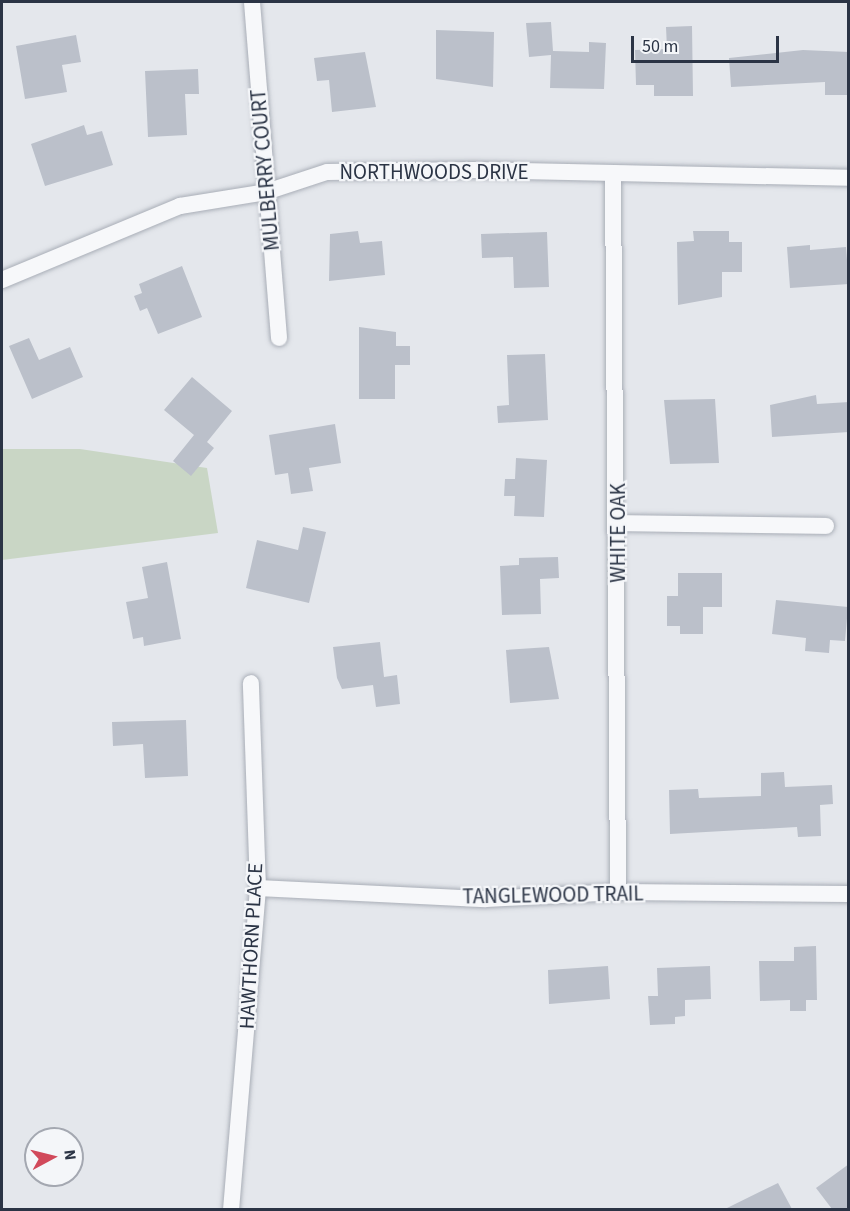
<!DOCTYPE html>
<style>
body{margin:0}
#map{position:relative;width:850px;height:1211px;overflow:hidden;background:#e4e7ec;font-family:"Source Sans 3",sans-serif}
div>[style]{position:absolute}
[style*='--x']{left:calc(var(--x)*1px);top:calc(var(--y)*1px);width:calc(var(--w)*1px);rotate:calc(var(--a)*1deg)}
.green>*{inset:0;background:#c9d6c5}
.building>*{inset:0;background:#bbc0ca}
.roads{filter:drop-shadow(0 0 2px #a9aeb7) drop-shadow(0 0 2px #a9aeb7)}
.street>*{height:16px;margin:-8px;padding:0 8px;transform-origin:8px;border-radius:8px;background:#f7f8fa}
span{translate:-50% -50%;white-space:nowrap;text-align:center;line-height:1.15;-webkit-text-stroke:4.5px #f4f6f9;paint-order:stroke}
.street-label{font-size:21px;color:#2b3445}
.frame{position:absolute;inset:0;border:3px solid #2b3445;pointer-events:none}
.north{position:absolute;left:24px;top:1127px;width:60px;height:60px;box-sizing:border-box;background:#f4f6f9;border:2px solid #a4a8b1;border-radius:50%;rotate:83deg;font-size:16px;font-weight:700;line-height:24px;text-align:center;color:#2b3445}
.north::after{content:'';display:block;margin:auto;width:21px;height:27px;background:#d1495b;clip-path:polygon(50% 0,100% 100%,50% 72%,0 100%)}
.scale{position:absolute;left:631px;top:36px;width:148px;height:27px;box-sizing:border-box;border:3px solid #2b3445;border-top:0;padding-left:8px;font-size:18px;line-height:21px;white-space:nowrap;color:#2b3445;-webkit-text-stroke:4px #f4f6f9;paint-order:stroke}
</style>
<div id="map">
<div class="green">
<i style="clip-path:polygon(2px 449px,80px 449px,207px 468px,218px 533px,2px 560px)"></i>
</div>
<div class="building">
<i style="clip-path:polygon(551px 22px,553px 51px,589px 52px,589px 42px,606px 43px,604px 89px,550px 88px,551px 55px,529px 57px,526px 23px)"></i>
<i style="clip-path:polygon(692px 26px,693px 96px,654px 96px,654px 85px,636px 85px,635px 50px,667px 49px,666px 27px)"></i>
<i style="clip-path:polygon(436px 30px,494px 32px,493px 87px,436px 79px)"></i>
<i style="clip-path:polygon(76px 35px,81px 62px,62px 65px,67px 92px,25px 99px,16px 46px)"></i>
<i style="clip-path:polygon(803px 50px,849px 52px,849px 95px,825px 95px,825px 82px,731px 87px,729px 58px)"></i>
<i style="clip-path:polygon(365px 52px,376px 107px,332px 112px,329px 80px,317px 81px,314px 58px)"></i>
<i style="clip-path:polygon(198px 69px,199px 94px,185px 94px,187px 135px,148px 137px,145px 71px)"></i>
<i style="clip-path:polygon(84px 125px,87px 135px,102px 131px,113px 165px,45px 186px,31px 144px)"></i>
<i style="clip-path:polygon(358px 231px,360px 243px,382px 241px,385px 275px,329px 281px,330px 234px)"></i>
<i style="clip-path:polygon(693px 231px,729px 231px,729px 242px,742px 242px,742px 272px,722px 272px,722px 297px,678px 305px,677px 242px,694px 241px)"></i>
<i style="clip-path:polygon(547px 232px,549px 287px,514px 288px,513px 257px,482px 258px,481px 234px)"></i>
<i style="clip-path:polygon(810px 245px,810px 250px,846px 247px,849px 284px,790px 288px,787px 247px)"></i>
<i style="clip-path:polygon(182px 266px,202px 317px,158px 334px,147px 308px,140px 311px,134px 296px,142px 293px,139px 284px)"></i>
<i style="clip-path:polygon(359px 327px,396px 332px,396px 346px,410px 346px,410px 365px,395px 365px,395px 399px,359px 399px)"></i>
<i style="clip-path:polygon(29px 338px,39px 360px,70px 347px,83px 377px,32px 399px,9px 346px)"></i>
<i style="clip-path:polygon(545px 354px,548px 420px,498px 423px,497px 406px,509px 405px,507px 355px)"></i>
<i style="clip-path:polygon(192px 377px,232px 411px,207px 442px,214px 448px,191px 476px,173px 461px,194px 435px,164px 410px)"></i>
<i style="clip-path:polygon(816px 395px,817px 404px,849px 402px,849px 432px,772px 437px,770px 405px)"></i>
<i style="clip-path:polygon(715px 399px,719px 463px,670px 464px,664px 400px)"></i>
<i style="clip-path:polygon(335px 424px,341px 463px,309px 468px,313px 491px,291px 494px,288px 473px,275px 475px,269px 435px)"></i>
<i style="clip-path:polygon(516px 458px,547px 460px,544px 517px,514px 516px,515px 496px,504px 496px,505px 479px,515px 479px)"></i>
<i style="clip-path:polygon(303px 527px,326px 532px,309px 603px,246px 588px,257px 540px,298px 550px)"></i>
<i style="clip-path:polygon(558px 557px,559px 578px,540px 579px,541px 614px,502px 615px,500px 566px,519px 565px,519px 558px)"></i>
<i style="clip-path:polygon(167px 562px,181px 639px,144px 646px,143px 637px,133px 639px,126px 602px,148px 598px,142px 567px)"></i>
<i style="clip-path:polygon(678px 573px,722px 573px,722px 607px,703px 607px,703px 634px,680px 634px,680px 626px,667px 626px,667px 596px,678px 596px)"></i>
<i style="clip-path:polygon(776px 600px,848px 607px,845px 641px,830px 640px,829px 653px,805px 651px,806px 638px,772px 634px)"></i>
<i style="clip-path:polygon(380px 642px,384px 677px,397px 675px,400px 704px,376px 707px,373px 685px,342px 689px,337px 678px,333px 647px)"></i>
<i style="clip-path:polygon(549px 647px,559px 699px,510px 703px,506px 650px)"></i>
<i style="clip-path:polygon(186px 720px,188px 776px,145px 778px,143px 744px,113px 746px,112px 722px)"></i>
<i style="clip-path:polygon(784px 772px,785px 787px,832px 785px,833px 804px,820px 805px,821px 836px,798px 837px,797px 827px,670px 834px,669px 790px,698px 789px,699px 798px,761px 796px,761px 773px)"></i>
<i style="clip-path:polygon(816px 946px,817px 1000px,806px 1000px,806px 1011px,790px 1011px,790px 1000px,760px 1001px,759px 961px,794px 961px,794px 947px)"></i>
<i style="clip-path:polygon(608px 966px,610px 999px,549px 1004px,548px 970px)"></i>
<i style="clip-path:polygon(710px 966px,711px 999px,685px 1000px,685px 1016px,675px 1017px,675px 1024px,650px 1025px,648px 996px,658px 996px,657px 968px)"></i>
<i style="clip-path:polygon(849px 1164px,849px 1209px,832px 1209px,816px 1188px)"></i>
<i style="clip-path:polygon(778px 1183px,792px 1209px,725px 1209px)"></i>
</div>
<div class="roads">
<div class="street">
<i style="--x:252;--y:2;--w:337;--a:85.4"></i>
<i style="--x:613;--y:173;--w:719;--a:89.6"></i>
<i style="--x:2;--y:280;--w:193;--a:-22.6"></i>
<i style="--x:180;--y:206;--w:87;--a:-9.2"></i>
<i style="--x:266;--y:192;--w:64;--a:-18.2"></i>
<i style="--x:327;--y:172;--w:147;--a:-0.8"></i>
<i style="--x:474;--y:170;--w:374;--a:1.2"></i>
<i style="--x:619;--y:523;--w:207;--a:0.8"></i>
<i style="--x:258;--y:888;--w:228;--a:2.8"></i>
<i style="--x:486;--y:899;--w:132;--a:-3"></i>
<i style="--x:618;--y:892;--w:230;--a:0.5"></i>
<i style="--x:231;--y:1210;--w:323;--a:-85.2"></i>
<i style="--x:258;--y:888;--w:205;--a:-92"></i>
</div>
</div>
<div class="street-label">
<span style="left:265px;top:170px;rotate:-95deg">MULBERRY COURT</span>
<span style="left:434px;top:172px">NORTHWOODS DRIVE</span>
<span style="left:618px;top:533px;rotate:-90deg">WHITE OAK</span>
<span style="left:553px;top:895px;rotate:-1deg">TANGLEWOOD TRAIL</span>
<span style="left:251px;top:946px;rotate:-87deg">HAWTHORN PLACE</span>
</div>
<div class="frame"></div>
<div class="north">N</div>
<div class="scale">50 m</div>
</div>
